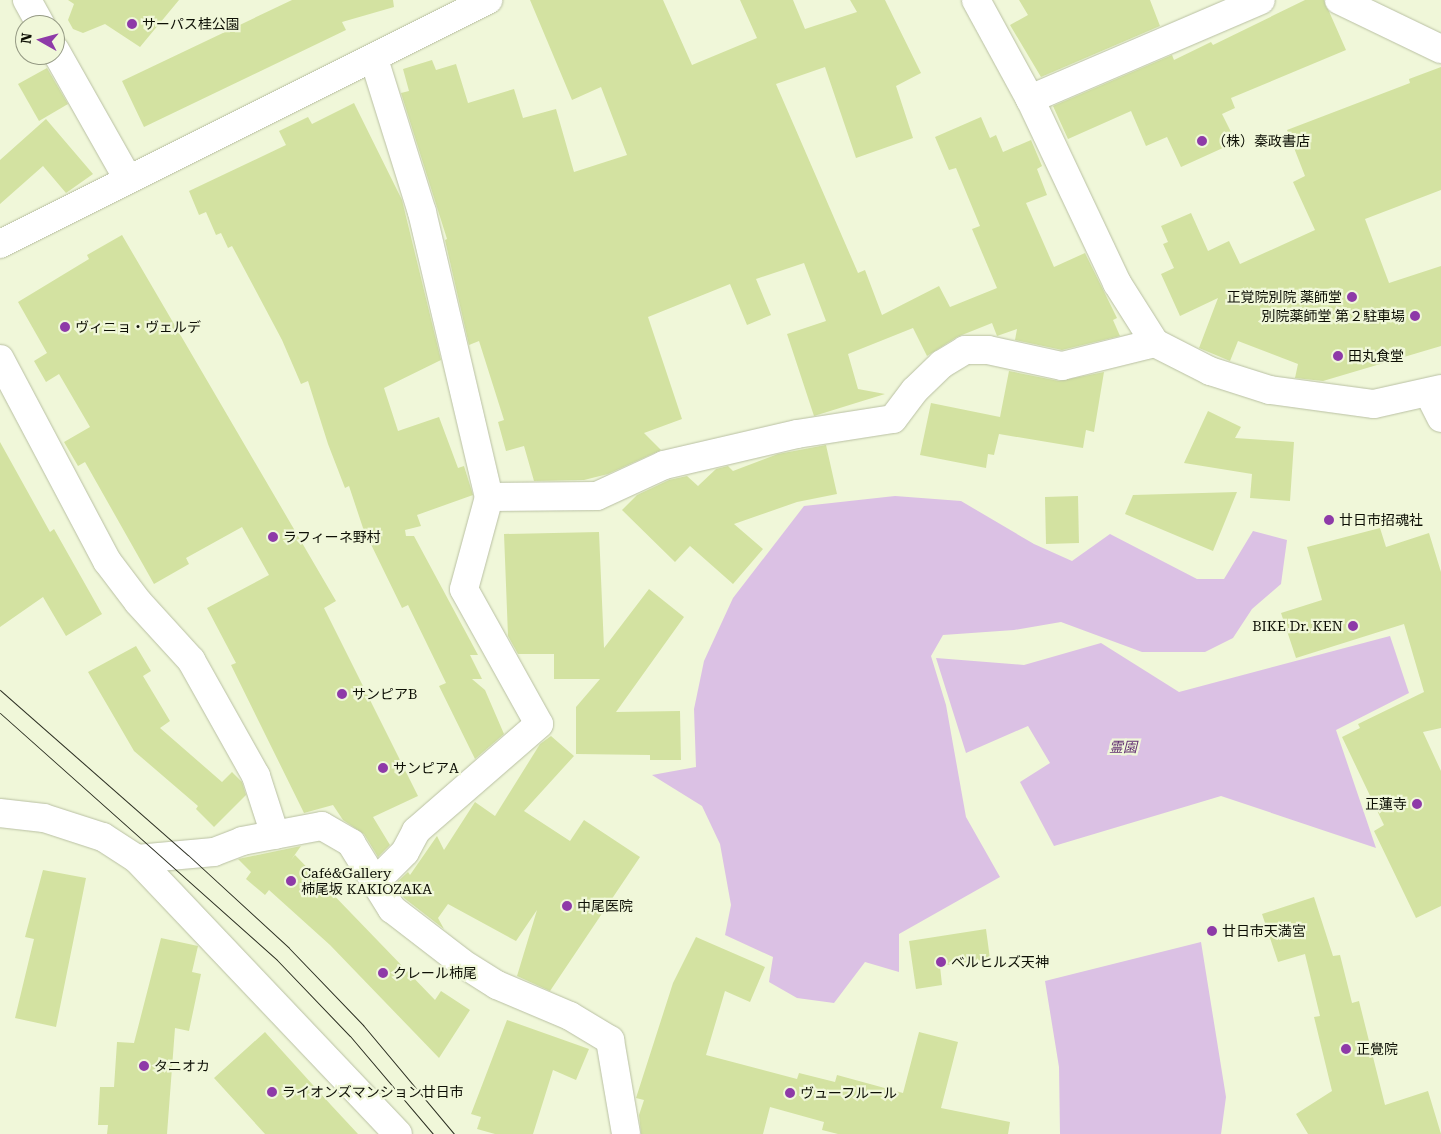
<!DOCTYPE html>
<meta charset="utf-8">
<style>
body{margin:0}
#map{position:relative;width:1441px;height:1134px;overflow:hidden;background:#f0f7d9;font-family:"Roboto Serif","Noto Sans JP",serif}
div>[style]{position:absolute}
[style*='--x']{left:calc(var(--x)*1px);top:calc(var(--y)*1px);width:calc(var(--w)*1px);rotate:calc(var(--a)*1deg)}
.green>*{inset:0;background:#dbc1e4}
.building>*{inset:0;background:#d3e2a1}
.roads{filter:drop-shadow(0 0 1px #b9c0a3) drop-shadow(0 0 1px #b9c0a3)}
.street>*{height:28px;margin:-14px;padding:0 14px;transform-origin:14px;border-radius:14px;background:#fff}
.tram>*{height:1px;margin:-0.5px;padding:0 0.5px;transform-origin:0.5px;border-radius:0.5px;background:#2a2d20}
.dots>*{width:14px;height:14px;translate:-50% -50%;box-sizing:border-box;border:2px solid #f0f7d9;border-radius:50%}
span{translate:-50% -50%;white-space:nowrap;text-align:center;line-height:1.15;-webkit-text-stroke:4.5px #f0f7d9;paint-order:stroke}
.poi-label{font-size:14px;color:#0d0f05}
.left{translate:0 -50%;text-align:left}
.right{translate:-100% -50%;text-align:right}
.park-label{font-size:14px;color:#613071;font-style:italic}
.north{position:absolute;left:15px;top:15px;width:50px;height:50px;box-sizing:border-box;background:#f0f7d9;border:1px solid #959a84;border-radius:50%;rotate:277deg;font-size:14px;font-weight:700;line-height:20px;text-align:center;color:#0d0f05}
.north::after{content:'';display:block;margin:auto;width:18px;height:22px;background:#8e3aa8;clip-path:polygon(50% 0,100% 100%,50% 72%,0 100%)}
</style>
<div id="map">
<div class="green">
<i style="clip-path:polygon(895px 496px,961px 501px,1034px 544px,1072px 561px,1110px 534px,1197px 579px,1224px 579px,1253px 531px,1287px 540px,1281px 584px,1252px 609px,1233px 638px,1205px 652px,1142px 652px,1061px 622px,1014px 630px,943px 635px,931px 656px,946px 705px,966px 817px,1000px 877px,899px 934px,899px 972px,865px 962px,834px 1003px,797px 998px,769px 982px,773px 957px,725px 935px,731px 905px,720px 844px,702px 806px,652px 775px,696px 767px,694px 709px,704px 661px,733px 598px,804px 506px)"></i>
<i style="clip-path:polygon(1390px 636px,1409px 693px,1336px 730px,1376px 848px,1221px 796px,1054px 846px,1020px 782px,1050px 763px,1028px 726px,966px 753px,936px 658px,1024px 665px,1101px 643px,1179px 692px)"></i>
<i style="clip-path:polygon(1201px 942px,1226px 1097px,1221px 1134px,1060px 1134px,1059px 1067px,1045px 981px)"></i>
</div>
<div class="building">
<i style="clip-path:polygon(68px 0,179px 0,140px 47px,105px 24px,83px 33px,73px 29px,68px 20px,74px 4px)"></i>
<i style="clip-path:polygon(292px 0,393px 0,394px 7px,342px 22px,346px 30px,144px 127px,122px 81px)"></i>
<i style="clip-path:polygon(530px 0,663px 0,692px 65px,757px 38px,740px 0,793px 0,805px 29px,857px 12px,850px 0,885px 0,921px 73px,896px 86px,913px 138px,856px 158px,825px 67px,776px 84px,858px 273px,865px 270px,882px 315px,939px 286px,950px 307px,997px 288px,972px 229px,980px 226px,956px 168px,949px 170px,935px 137px,981px 117px,990px 138px,996px 135px,1003px 152px,1031px 140px,1042px 166px,1037px 169px,1047px 195px,1026px 203px,1054px 267px,1085px 253px,1117px 318px,1113px 320px,1120px 336px,1062px 350px,1015px 340px,1017px 329px,997px 336px,992px 323px,957px 337px,927px 356px,913px 328px,848px 354px,858px 389px,885px 394px,814px 416px,787px 334px,826px 321px,804px 263px,756px 279px,771px 315px,747px 325px,730px 284px,648px 317px,682px 419px,644px 433px,661px 450px,608px 474px,584px 480px,534px 481px,524px 446px,506px 451px,498px 422px,504px 420px,479px 341px,469px 345px,445px 240px,447px 239px,401px 93px,409px 91px,403px 69px,432px 60px,436px 70px,456px 64px,468px 103px,514px 89px,523px 118px,556px 109px,574px 172px,627px 155px,601px 87px,572px 100px)"></i>
<i style="clip-path:polygon(1019px 0,1150px 0,1160px 26px,1041px 77px,1010px 25px,1028px 15px)"></i>
<i style="clip-path:polygon(1305px 0,1324px 0,1346px 50px,1231px 98px,1235px 108px,1222px 114px,1236px 142px,1181px 167px,1167px 137px,1146px 146px,1131px 111px,1068px 139px,1053px 106px,1172px 55px,1174px 60px,1211px 42px,1213px 45px)"></i>
<i style="clip-path:polygon(1441px 67px,1441px 190px,1365px 219px,1389px 283px,1441px 266px,1441px 346px,1323px 381px,1295px 378px,1298px 364px,1238px 341px,1230px 361px,1199px 348px,1218px 298px,1180px 316px,1161px 274px,1174px 268px,1163px 244px,1168px 242px,1161px 226px,1191px 213px,1208px 251px,1229px 241px,1240px 264px,1315px 230px,1293px 182px,1305px 176px,1287px 130px,1410px 83px,1409px 79px)"></i>
<i style="clip-path:polygon(47px 68px,68px 104px,39px 121px,18px 84px)"></i>
<i style="clip-path:polygon(354px 103px,402px 200px,441px 360px,384px 388px,398px 431px,439px 417px,458px 468px,464px 466px,473px 495px,417px 515px,421px 526px,405px 530px,406px 536px,414px 536px,478px 655px,470px 655px,482px 679px,472px 679px,485px 690px,504px 734px,475px 759px,439px 686px,446px 683px,408px 605px,402px 608px,363px 528px,349px 486px,345px 488px,328px 444px,308px 381px,301px 384px,282px 340px,232px 246px,228px 248px,221px 233px,216px 235px,206px 212px,199px 215px,189px 191px,286px 145px,279px 131px,308px 117px,312px 124px)"></i>
<i style="clip-path:polygon(46px 119px,93px 174px,66px 193px,43px 166px,0 204px,0 160px)"></i>
<i style="clip-path:polygon(122px 235px,336px 601px,324px 608px,418px 796px,373px 817px,390px 845px,378px 857px,364px 834px,343px 820px,333px 805px,304px 813px,231px 665px,236px 663px,207px 608px,269px 575px,242px 527px,186px 558px,189px 564px,154px 584px,85px 462px,78px 466px,64px 442px,90px 427px,59px 374px,46px 382px,34px 361px,47px 353px,18px 302px,89px 259px,87px 255px)"></i>
<i style="clip-path:polygon(1009px 371px,1059px 381px,1104px 372px,1094px 432px,1086px 430px,1083px 448px,999px 434px,994px 455px,988px 454px,986px 468px,920px 455px,931px 403px,1000px 417px)"></i>
<i style="clip-path:polygon(1208px 411px,1241px 427px,1235px 438px,1294px 442px,1290px 501px,1250px 498px,1252px 474px,1184px 463px)"></i>
<i style="clip-path:polygon(0 442px,50px 532px,54px 529px,102px 614px,66px 636px,43px 597px,0 627px)"></i>
<i style="clip-path:polygon(826px 445px,837px 494px,797px 502px,734px 524px,763px 549px,733px 584px,690px 546px,675px 562px,622px 510px,637px 495px,669px 480px,687px 476px,698px 486px,716px 469px,728px 466px,733px 471px,778px 454px)"></i>
<i style="clip-path:polygon(1237px 492px,1213px 551px,1125px 514px,1133px 495px)"></i>
<i style="clip-path:polygon(1078px 496px,1079px 543px,1046px 544px,1045px 497px)"></i>
<i style="clip-path:polygon(1380px 528px,1386px 547px,1429px 533px,1441px 572px,1441px 728px,1423px 732px,1441px 771px,1441px 906px,1416px 918px,1374px 831px,1384px 825px,1342px 737px,1360px 728px,1358px 724px,1424px 692px,1404px 624px,1296px 658px,1281px 613px,1322px 600px,1307px 547px)"></i>
<i style="clip-path:polygon(599px 532px,604px 648px,649px 589px,684px 617px,616px 712px,680px 711px,681px 760px,650px 760px,650px 755px,576px 754px,576px 707px,600px 679px,554px 679px,554px 654px,518px 654px,508px 636px,504px 534px)"></i>
<i style="clip-path:polygon(136px 646px,151px 671px,143px 676px,170px 721px,160px 728px,222px 782px,232px 772px,242px 782px,246px 795px,214px 827px,196px 809px,198px 806px,134px 751px,88px 672px)"></i>
<i style="clip-path:polygon(551px 736px,574px 756px,524px 811px,570px 841px,584px 820px,640px 857px,550px 991px,517px 976px,537px 910px,516px 941px,448px 904px,438px 918px,444px 929px,404px 898px,395px 884px,408px 872px,410px 875px,437px 836px,444px 850px,475px 802px,495px 816px,540px 744px)"></i>
<i style="clip-path:polygon(301px 846px,291px 860px,295px 855px,435px 1000px,441px 991px,470px 1010px,439px 1058px,330px 945px,269px 890px,265px 895px,246px 879px,251px 872px,238px 859px)"></i>
<i style="clip-path:polygon(43px 870px,86px 878px,56px 1027px,15px 1018px,34px 939px,25px 937px)"></i>
<i style="clip-path:polygon(1314px 897px,1333px 956px,1340px 955px,1352px 1003px,1359px 1001px,1385px 1105px,1428px 1091px,1441px 1134px,1308px 1134px,1296px 1114px,1332px 1091px,1314px 1017px,1320px 1016px,1305px 954px,1278px 962px,1262px 914px)"></i>
<i style="clip-path:polygon(986px 929px,990px 959px,940px 966px,942px 985px,916px 989px,909px 941px)"></i>
<i style="clip-path:polygon(696px 937px,765px 967px,750px 1002px,725px 991px,706px 1055px,797px 1079px,799px 1073px,835px 1082px,837px 1075px,903px 1093px,919px 1032px,958px 1042px,941px 1108px,1010px 1122px,1008px 1134px,838px 1134px,822px 1130px,824px 1122px,770px 1107px,763px 1134px,641px 1134px,639px 1115px,644px 1100px,636px 1098px,673px 983px)"></i>
<i style="clip-path:polygon(161px 938px,198px 946px,192px 972px,201px 974px,189px 1031px,175px 1028px,167px 1134px,107px 1134px,108px 1125px,98px 1125px,100px 1087px,114px 1087px,117px 1042px,134px 1043px)"></i>
<i style="clip-path:polygon(507px 1020px,589px 1049px,576px 1080px,553px 1070px,533px 1134px,495px 1134px,477px 1129px,481px 1117px,471px 1114px)"></i>
<i style="clip-path:polygon(265px 1032px,331px 1105px,358px 1134px,265px 1134px,214px 1078px)"></i>
</div>
<div class="roads">
<div class="street">
<i style="--x:27;--y:0;--w:29;--a:61"></i>
<i style="--x:976;--y:0;--w:113;--a:61.4"></i>
<i style="--x:1030;--y:99;--w:204;--a:64.7"></i>
<i style="--x:1117;--y:283;--w:71;--a:57.7"></i>
<i style="--x:1155;--y:343;--w:62;--a:27"></i>
<i style="--x:1210;--y:371;--w:63;--a:17.6"></i>
<i style="--x:1270;--y:390;--w:105;--a:7.7"></i>
<i style="--x:1374;--y:404;--w:69;--a:-12.6"></i>
<i style="--x:1339;--y:0;--w:113;--a:25.7"></i>
<i style="--x:55;--y:50;--w:148;--a:60.5"></i>
<i style="--x:374;--y:59;--w:160;--a:72.6"></i>
<i style="--x:422;--y:212;--w:293;--a:76.8"></i>
<i style="--x:1030;--y:99;--w:251;--a:-23.2"></i>
<i style="--x:0;--y:244;--w:546;--a:-26.57"></i>
<i style="--x:0;--y:359;--w:229;--a:62.1"></i>
<i style="--x:107;--y:561;--w:51;--a:52.9"></i>
<i style="--x:138;--y:602;--w:79;--a:47.6"></i>
<i style="--x:191;--y:660;--w:133;--a:60.7"></i>
<i style="--x:256;--y:776;--w:62;--a:72.1"></i>
<i style="--x:1429;--y:394;--w:27;--a:63"></i>
<i style="--x:0;--y:813;--w:44;--a:6.5"></i>
<i style="--x:44;--y:818;--w:62;--a:17.9"></i>
<i style="--x:103;--y:837;--w:40;--a:32.9"></i>
<i style="--x:137;--y:859;--w:379;--a:46.5"></i>
<i style="--x:137;--y:859;--w:77;--a:-5.2"></i>
<i style="--x:214;--y:852;--w:30;--a:-21"></i>
<i style="--x:242;--y:841;--w:81;--a:-10.6"></i>
<i style="--x:322;--y:826;--w:34;--a:30"></i>
<i style="--x:351;--y:843;--w:78;--a:58.2"></i>
<i style="--x:392;--y:909;--w:88;--a:37.6"></i>
<i style="--x:462;--y:963;--w:41;--a:32.2"></i>
<i style="--x:497;--y:985;--w:79;--a:23"></i>
<i style="--x:570;--y:1016;--w:47;--a:31"></i>
<i style="--x:610;--y:1040;--w:95;--a:80.3"></i>
<i style="--x:375;--y:882;--w:42;--a:-45"></i>
<i style="--x:405;--y:852;--w:24;--a:-62"></i>
<i style="--x:416;--y:831;--w:163;--a:-41"></i>
<i style="--x:539;--y:724;--w:154;--a:-119.1"></i>
<i style="--x:464;--y:589;--w:95;--a:-74.8"></i>
<i style="--x:489;--y:497;--w:108;--a:-0.5"></i>
<i style="--x:597;--y:496;--w:74;--a:-24.8"></i>
<i style="--x:664;--y:465;--w:137;--a:-13.1"></i>
<i style="--x:797;--y:434;--w:97;--a:-8.9"></i>
<i style="--x:893;--y:419;--w:36;--a:-53"></i>
<i style="--x:915;--y:390;--w:37;--a:-44"></i>
<i style="--x:942;--y:364;--w:27;--a:-31"></i>
<i style="--x:965;--y:350;--w:23;--a:0"></i>
<i style="--x:988;--y:350;--w:76;--a:12.2"></i>
<i style="--x:1062;--y:366;--w:96;--a:-13.9"></i>
</div>
</div>
<div class="tram">
<i style="--x:0;--y:690;--w:250;--a:41.3"></i>
<i style="--x:188;--y:855;--w:137;--a:42.6"></i>
<i style="--x:289;--y:948;--w:107;--a:46.1"></i>
<i style="--x:363;--y:1025;--w:142;--a:50.1"></i>
<i style="--x:0;--y:713;--w:371;--a:41.7"></i>
<i style="--x:277;--y:960;--w:105;--a:46.2"></i>
<i style="--x:350;--y:1036;--w:128;--a:49.7"></i>
</div>
<div class="dots">
<i style="left:132px;top:24px;background:#8e3aa8"></i>
<i style="left:1202px;top:141px;background:#8e3aa8"></i>
<i style="left:1352px;top:297px;background:#8e3aa8"></i>
<i style="left:1415px;top:316px;background:#8e3aa8"></i>
<i style="left:65px;top:327px;background:#8e3aa8"></i>
<i style="left:1338px;top:356px;background:#8e3aa8"></i>
<i style="left:1329px;top:520px;background:#8e3aa8"></i>
<i style="left:273px;top:537px;background:#8e3aa8"></i>
<i style="left:1353px;top:626px;background:#8e3aa8"></i>
<i style="left:342px;top:694px;background:#8e3aa8"></i>
<i style="left:383px;top:768px;background:#8e3aa8"></i>
<i style="left:1417px;top:804px;background:#8e3aa8"></i>
<i style="left:291px;top:881px;background:#8e3aa8"></i>
<i style="left:567px;top:906px;background:#8e3aa8"></i>
<i style="left:1212px;top:931px;background:#8e3aa8"></i>
<i style="left:941px;top:962px;background:#8e3aa8"></i>
<i style="left:383px;top:973px;background:#8e3aa8"></i>
<i style="left:1346px;top:1049px;background:#8e3aa8"></i>
<i style="left:144px;top:1066px;background:#8e3aa8"></i>
<i style="left:272px;top:1092px;background:#8e3aa8"></i>
<i style="left:790px;top:1093px;background:#8e3aa8"></i>
</div>
<div class="poi-label">
<span class="left" style="left:142px;top:24px">サーパス桂公園</span>
<span class="left" style="left:1212px;top:141px">（株）秦政書店</span>
<span class="right" style="left:1342px;top:297px">正覚院別院 薬師堂</span>
<span class="right" style="left:1405px;top:316px">別院薬師堂 第２駐車場</span>
<span class="left" style="left:75px;top:327px">ヴィニョ・ヴェルデ</span>
<span class="left" style="left:1348px;top:356px">田丸食堂</span>
<span class="left" style="left:1339px;top:520px">廿日市招魂社</span>
<span class="left" style="left:283px;top:537px">ラフィーネ野村</span>
<span class="right" style="left:1343px;top:626px">BIKE Dr. KEN</span>
<span class="left" style="left:352px;top:694px">サンピアB</span>
<span class="left" style="left:393px;top:768px">サンピアA</span>
<span class="right" style="left:1407px;top:804px">正蓮寺</span>
<span class="left" style="left:301px;top:881px">Café&amp;Gallery<br>柿尾坂 KAKIOZAKA</span>
<span class="left" style="left:577px;top:906px">中尾医院</span>
<span class="left" style="left:1222px;top:931px">廿日市天満宮</span>
<span class="left" style="left:951px;top:962px">ベルヒルズ天神</span>
<span class="left" style="left:393px;top:973px">クレール柿尾</span>
<span class="left" style="left:1356px;top:1049px">正覺院</span>
<span class="left" style="left:154px;top:1066px">タニオカ</span>
<span class="left" style="left:282px;top:1092px">ライオンズマンション廿日市</span>
<span class="left" style="left:800px;top:1093px">ヴューフルール</span>
</div>
<div class="park-label">
<span style="left:1123px;top:747px">霊園</span>
</div>
<div class="north">N</div>
</div>
